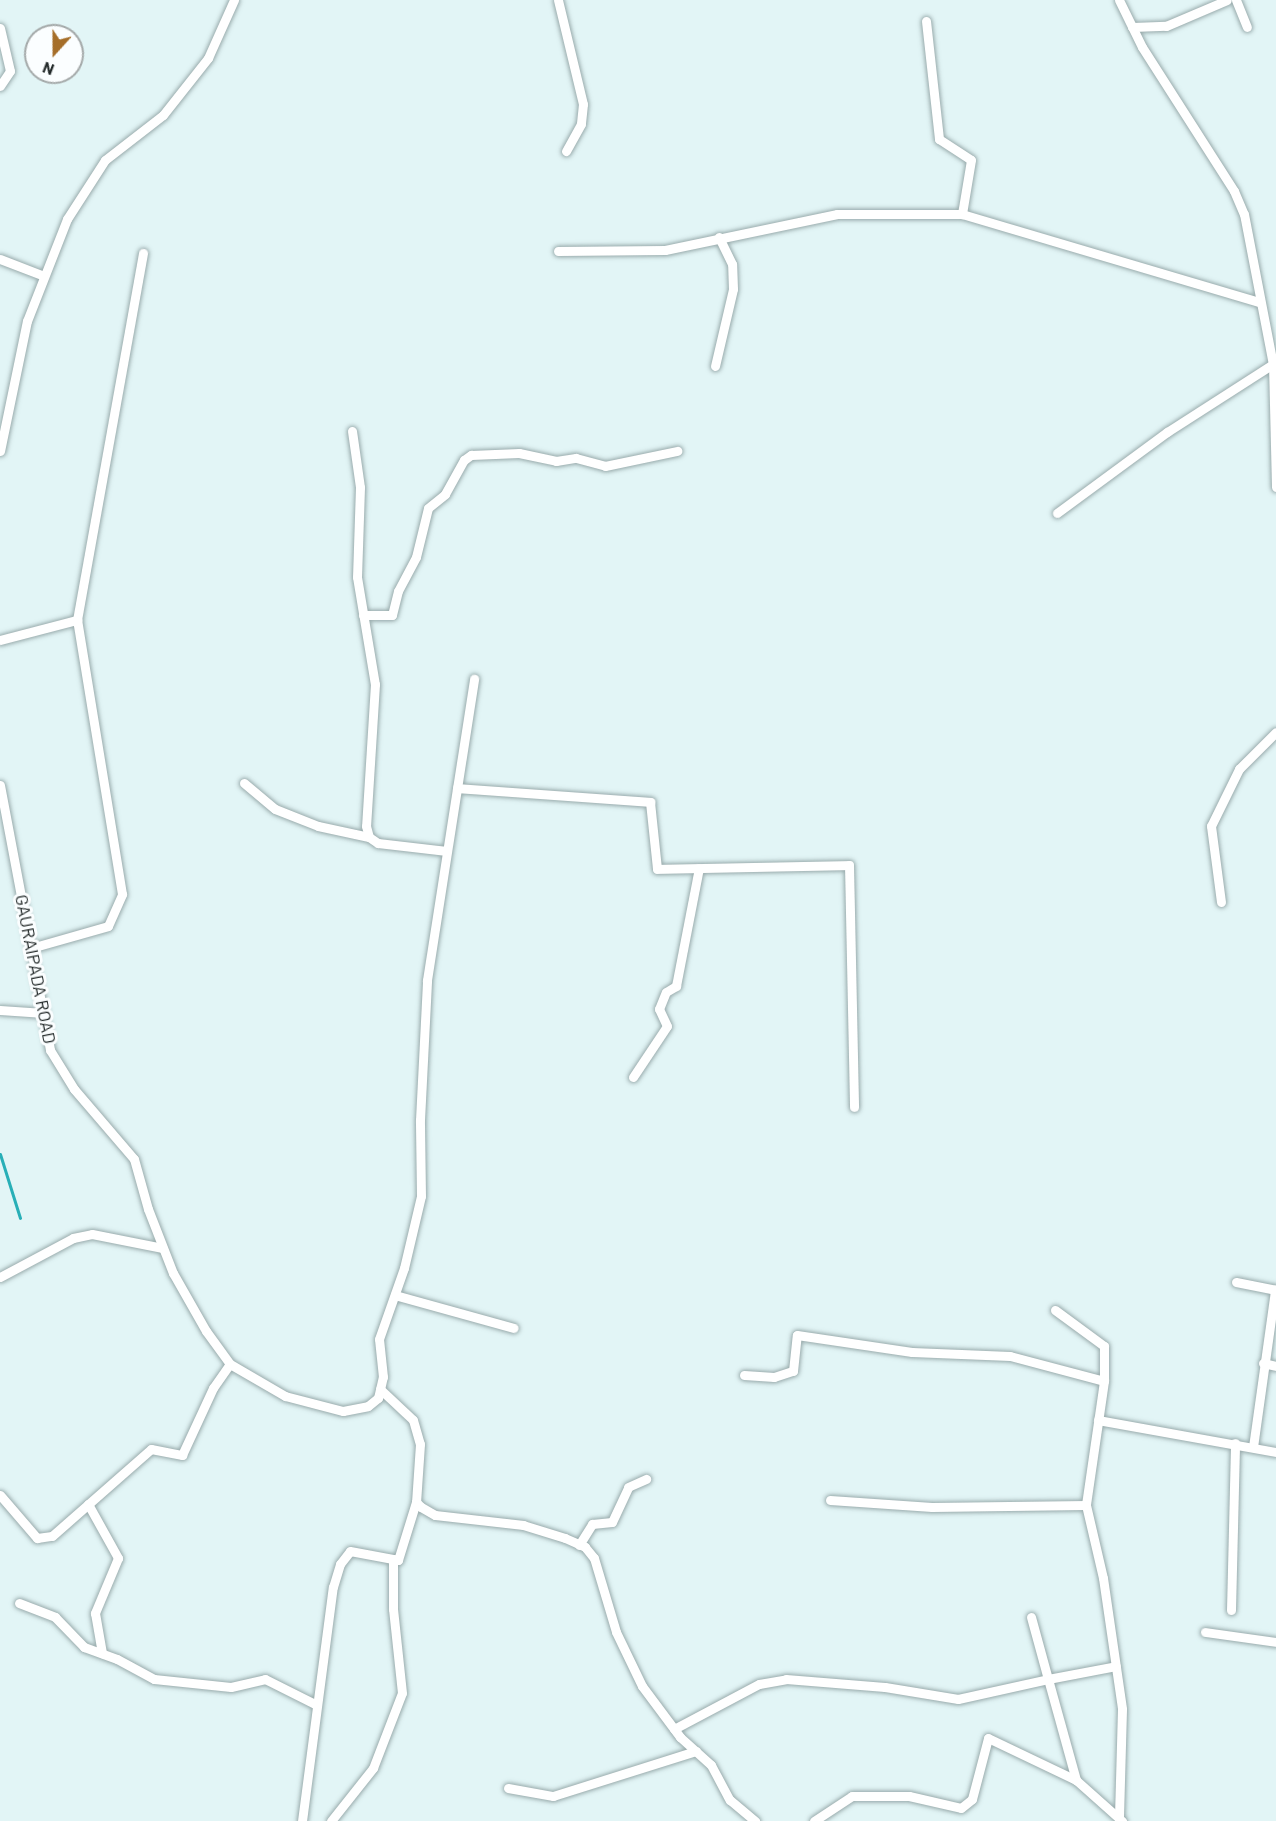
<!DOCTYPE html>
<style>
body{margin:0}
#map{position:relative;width:1276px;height:1821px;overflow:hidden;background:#e2f5f6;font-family:Barlow,sans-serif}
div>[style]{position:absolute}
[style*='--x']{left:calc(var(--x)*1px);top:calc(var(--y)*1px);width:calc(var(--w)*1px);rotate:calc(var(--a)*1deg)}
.stream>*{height:3px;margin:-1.5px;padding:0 1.5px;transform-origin:1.5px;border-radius:1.5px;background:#28afb7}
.roads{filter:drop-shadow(0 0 2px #99abac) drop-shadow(0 0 2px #99abac)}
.minor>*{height:9px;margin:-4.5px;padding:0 4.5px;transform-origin:4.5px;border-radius:4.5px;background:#fff}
span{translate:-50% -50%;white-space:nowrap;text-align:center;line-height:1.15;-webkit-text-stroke:6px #fbfeff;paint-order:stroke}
.street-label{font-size:18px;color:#222929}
.north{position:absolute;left:24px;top:24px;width:60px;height:60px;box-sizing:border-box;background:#fbfeff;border:2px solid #a4a9a9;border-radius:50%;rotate:201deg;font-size:16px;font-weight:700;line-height:24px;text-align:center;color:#222929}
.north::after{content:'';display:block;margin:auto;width:21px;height:27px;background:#a56e29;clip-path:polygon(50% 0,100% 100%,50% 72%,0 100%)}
</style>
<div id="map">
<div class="stream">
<i style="--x:0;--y:1154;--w:67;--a:72.6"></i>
</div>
<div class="roads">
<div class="minor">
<i style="--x:558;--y:0;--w:107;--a:76.5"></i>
<i style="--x:583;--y:104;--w:20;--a:96"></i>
<i style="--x:581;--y:124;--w:31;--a:119"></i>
<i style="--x:1119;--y:0;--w:52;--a:63.9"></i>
<i style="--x:1142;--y:47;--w:171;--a:57.4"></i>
<i style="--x:1234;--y:191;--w:25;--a:67"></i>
<i style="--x:1244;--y:214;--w:153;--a:79.1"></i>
<i style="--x:1273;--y:364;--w:123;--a:88.6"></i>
<i style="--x:1236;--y:0;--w:29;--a:68"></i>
<i style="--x:926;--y:21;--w:119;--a:83.7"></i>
<i style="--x:939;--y:139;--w:38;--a:33"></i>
<i style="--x:971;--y:160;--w:55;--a:99.5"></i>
<i style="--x:1132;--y:27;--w:34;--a:-2"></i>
<i style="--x:1166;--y:26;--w:66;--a:-23.1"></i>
<i style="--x:0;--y:28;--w:44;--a:76.9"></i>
<i style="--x:10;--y:71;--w:18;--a:124"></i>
<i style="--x:558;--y:251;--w:107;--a:-0.5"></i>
<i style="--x:665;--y:250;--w:176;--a:-11.8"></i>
<i style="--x:837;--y:214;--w:125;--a:0"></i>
<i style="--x:962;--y:214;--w:310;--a:16.5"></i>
<i style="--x:0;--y:259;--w:47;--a:21.1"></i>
<i style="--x:715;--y:366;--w:79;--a:-76.8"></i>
<i style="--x:733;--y:289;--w:25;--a:-92"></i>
<i style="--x:732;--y:264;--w:30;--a:-116"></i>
<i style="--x:352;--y:431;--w:57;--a:81.9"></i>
<i style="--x:360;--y:487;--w:90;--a:91.9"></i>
<i style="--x:357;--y:577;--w:109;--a:80.5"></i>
<i style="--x:375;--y:684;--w:142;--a:93.6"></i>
<i style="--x:366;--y:826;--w:11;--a:75"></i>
<i style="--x:369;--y:837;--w:11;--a:34"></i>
<i style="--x:378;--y:843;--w:69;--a:6.6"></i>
<i style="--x:0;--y:451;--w:133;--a:-78.3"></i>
<i style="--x:27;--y:321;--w:110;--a:-68.6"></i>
<i style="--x:67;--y:219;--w:70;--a:-57.2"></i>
<i style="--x:105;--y:160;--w:73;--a:-37.8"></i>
<i style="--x:163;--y:115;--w:73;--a:-51.7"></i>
<i style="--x:208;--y:58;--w:64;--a:-65.9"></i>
<i style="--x:1057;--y:513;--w:137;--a:-36.4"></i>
<i style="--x:1167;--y:432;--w:126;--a:-32.7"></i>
<i style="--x:363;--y:615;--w:29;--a:0"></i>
<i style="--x:392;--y:615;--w:25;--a:-76"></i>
<i style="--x:398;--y:591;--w:38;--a:-62"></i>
<i style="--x:416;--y:557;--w:50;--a:-76.2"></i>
<i style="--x:428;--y:508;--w:22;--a:-39"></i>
<i style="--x:445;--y:494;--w:39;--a:-61"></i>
<i style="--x:464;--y:460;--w:9;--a:-36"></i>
<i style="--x:471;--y:455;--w:48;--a:-2.4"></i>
<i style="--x:519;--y:453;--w:38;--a:12"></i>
<i style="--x:556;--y:461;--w:20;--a:-9"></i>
<i style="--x:576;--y:458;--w:30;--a:15"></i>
<i style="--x:605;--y:466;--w:74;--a:-11.8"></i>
<i style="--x:0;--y:640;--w:80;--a:-14.6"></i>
<i style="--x:244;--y:783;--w:40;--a:40"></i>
<i style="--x:275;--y:809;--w:46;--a:21.6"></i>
<i style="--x:318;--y:826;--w:52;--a:12.2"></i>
<i style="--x:0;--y:785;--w:270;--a:79.3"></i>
<i style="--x:50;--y:1050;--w:46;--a:58.4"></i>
<i style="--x:74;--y:1089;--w:92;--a:49.4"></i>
<i style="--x:134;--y:1159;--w:52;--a:74.4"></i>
<i style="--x:148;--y:1209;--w:69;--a:68.7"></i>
<i style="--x:173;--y:1273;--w:67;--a:60.4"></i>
<i style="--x:206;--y:1331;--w:41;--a:54"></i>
<i style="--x:230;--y:1364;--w:64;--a:30.2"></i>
<i style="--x:285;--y:1396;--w:60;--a:14.5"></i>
<i style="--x:343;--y:1411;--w:25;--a:-11"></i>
<i style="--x:368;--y:1406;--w:13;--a:-39"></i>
<i style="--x:378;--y:1398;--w:22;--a:-77"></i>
<i style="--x:383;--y:1377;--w:38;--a:-96"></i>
<i style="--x:379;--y:1339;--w:75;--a:-70.6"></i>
<i style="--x:404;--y:1268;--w:74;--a:-76.7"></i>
<i style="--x:421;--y:1196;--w:76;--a:-90.8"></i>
<i style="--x:420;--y:1120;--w:140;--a:-87.1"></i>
<i style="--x:427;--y:980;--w:305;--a:-81.1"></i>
<i style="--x:457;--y:788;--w:194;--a:4.1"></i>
<i style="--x:650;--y:802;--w:67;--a:84"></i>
<i style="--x:657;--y:869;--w:192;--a:-1.2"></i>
<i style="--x:849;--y:865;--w:242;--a:88.8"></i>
<i style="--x:1221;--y:902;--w:77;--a:-97.5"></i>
<i style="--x:1211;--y:826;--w:64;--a:-63.8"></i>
<i style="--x:1239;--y:769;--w:52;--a:-45"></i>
<i style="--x:31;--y:948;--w:80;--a:-15.9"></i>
<i style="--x:108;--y:926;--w:35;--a:-66"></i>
<i style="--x:122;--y:894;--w:278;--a:-99.3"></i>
<i style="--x:77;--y:620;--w:373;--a:-79.8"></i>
<i style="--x:0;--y:1010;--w:44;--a:3.9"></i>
<i style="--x:633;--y:1077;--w:61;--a:-56.3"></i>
<i style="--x:667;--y:1026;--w:19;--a:-115"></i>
<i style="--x:659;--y:1009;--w:18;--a:-68"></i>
<i style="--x:666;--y:992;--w:12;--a:-31"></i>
<i style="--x:676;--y:986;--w:120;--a:-79"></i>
<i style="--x:0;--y:1277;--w:83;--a:-28.1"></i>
<i style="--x:73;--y:1238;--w:19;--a:-12"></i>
<i style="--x:92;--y:1234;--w:72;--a:11.2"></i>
<i style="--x:1236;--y:1282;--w:41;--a:11.3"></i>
<i style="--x:395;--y:1295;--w:123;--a:15.5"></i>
<i style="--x:1055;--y:1310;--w:61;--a:36.3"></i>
<i style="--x:1104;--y:1346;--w:35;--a:90"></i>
<i style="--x:1263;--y:1363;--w:13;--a:13"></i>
<i style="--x:744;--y:1375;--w:30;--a:4"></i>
<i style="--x:774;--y:1377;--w:20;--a:-18"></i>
<i style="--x:793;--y:1371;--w:36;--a:-84"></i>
<i style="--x:797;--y:1335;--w:116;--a:8.4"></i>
<i style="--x:912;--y:1352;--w:98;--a:2.3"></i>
<i style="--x:1010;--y:1356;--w:97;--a:14.9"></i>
<i style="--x:1104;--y:1381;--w:125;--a:98.3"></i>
<i style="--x:380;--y:1389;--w:45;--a:43.2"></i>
<i style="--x:413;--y:1420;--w:25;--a:74"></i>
<i style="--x:420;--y:1444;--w:58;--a:93.9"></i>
<i style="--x:416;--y:1502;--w:7;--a:45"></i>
<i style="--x:421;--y:1507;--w:16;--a:30"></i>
<i style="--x:435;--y:1515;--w:89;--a:6.5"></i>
<i style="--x:523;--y:1525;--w:44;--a:17.2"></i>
<i style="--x:565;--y:1538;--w:22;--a:24"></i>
<i style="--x:585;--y:1547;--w:14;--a:51"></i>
<i style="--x:594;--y:1558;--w:77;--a:73.4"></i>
<i style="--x:616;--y:1632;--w:60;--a:64.3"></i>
<i style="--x:642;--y:1686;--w:64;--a:53.3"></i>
<i style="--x:680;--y:1737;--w:42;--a:42.1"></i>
<i style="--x:711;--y:1765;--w:40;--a:62"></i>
<i style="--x:730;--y:1800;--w:33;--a:40"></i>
<i style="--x:1098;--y:1420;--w:181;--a:10.2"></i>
<i style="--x:1253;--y:1447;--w:159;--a:-82"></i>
<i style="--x:0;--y:1495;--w:57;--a:49.3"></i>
<i style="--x:37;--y:1538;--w:15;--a:-8"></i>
<i style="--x:52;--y:1536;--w:132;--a:-41.3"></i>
<i style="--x:151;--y:1449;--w:32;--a:11"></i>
<i style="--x:182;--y:1455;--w:74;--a:-65.2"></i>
<i style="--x:213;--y:1388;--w:29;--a:-55"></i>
<i style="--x:830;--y:1500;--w:102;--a:3.9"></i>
<i style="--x:932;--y:1507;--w:154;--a:-0.7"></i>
<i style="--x:1086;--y:1505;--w:75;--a:76.9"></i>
<i style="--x:1103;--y:1578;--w:132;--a:81.7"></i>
<i style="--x:1122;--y:1709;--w:110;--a:91.6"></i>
<i style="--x:88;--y:1504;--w:62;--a:60.9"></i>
<i style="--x:118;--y:1558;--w:60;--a:112.7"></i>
<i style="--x:95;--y:1613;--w:41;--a:80.1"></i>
<i style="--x:579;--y:1545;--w:25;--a:-58"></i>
<i style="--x:592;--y:1524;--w:20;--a:-6"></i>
<i style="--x:612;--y:1522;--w:38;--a:-65"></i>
<i style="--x:628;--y:1487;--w:20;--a:-24"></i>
<i style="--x:19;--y:1603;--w:39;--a:21"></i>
<i style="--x:55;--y:1617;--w:42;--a:46"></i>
<i style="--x:84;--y:1647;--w:35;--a:20"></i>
<i style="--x:117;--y:1659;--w:42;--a:28.4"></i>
<i style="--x:154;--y:1679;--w:77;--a:5.9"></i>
<i style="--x:231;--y:1687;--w:35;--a:-13"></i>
<i style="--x:265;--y:1679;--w:58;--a:26.6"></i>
<i style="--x:1231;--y:1610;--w:167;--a:-88.6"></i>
<i style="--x:1031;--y:1617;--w:64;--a:74.7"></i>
<i style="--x:1048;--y:1679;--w:69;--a:-10.8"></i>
<i style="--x:1205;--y:1632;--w:72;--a:8"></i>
<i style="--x:674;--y:1729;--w:96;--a:-27.9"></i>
<i style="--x:759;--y:1684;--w:27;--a:-10"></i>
<i style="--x:786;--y:1679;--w:99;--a:4.6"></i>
<i style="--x:885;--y:1687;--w:74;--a:9.3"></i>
<i style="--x:958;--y:1699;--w:92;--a:-12.5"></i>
<i style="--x:1048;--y:1679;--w:105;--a:74.5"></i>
<i style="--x:508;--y:1788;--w:46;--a:10.1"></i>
<i style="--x:553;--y:1796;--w:150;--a:-17.5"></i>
<i style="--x:302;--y:1821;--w:236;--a:-82.5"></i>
<i style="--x:333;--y:1587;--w:24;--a:-73"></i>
<i style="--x:340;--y:1564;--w:16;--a:-52"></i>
<i style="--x:350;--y:1551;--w:49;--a:10.6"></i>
<i style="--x:398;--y:1560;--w:61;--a:-72.8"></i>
<i style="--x:331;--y:1821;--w:68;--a:-51.6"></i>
<i style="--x:373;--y:1768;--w:80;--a:-68.9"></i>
<i style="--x:402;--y:1693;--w:84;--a:-96.1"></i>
<i style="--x:393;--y:1609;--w:50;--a:-90"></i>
<i style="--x:814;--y:1821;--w:45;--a:-33.3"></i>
<i style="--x:852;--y:1796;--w:57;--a:0"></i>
<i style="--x:909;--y:1796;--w:53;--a:13"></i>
<i style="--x:961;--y:1808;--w:14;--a:-39"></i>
<i style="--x:972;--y:1799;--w:63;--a:-75.3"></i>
<i style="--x:988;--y:1738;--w:98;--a:25.5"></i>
<i style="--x:1076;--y:1780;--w:62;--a:41.7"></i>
</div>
</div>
<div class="street-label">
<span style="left:36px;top:969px;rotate:79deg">GAURAIPADA ROAD</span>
</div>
<div class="north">N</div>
</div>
